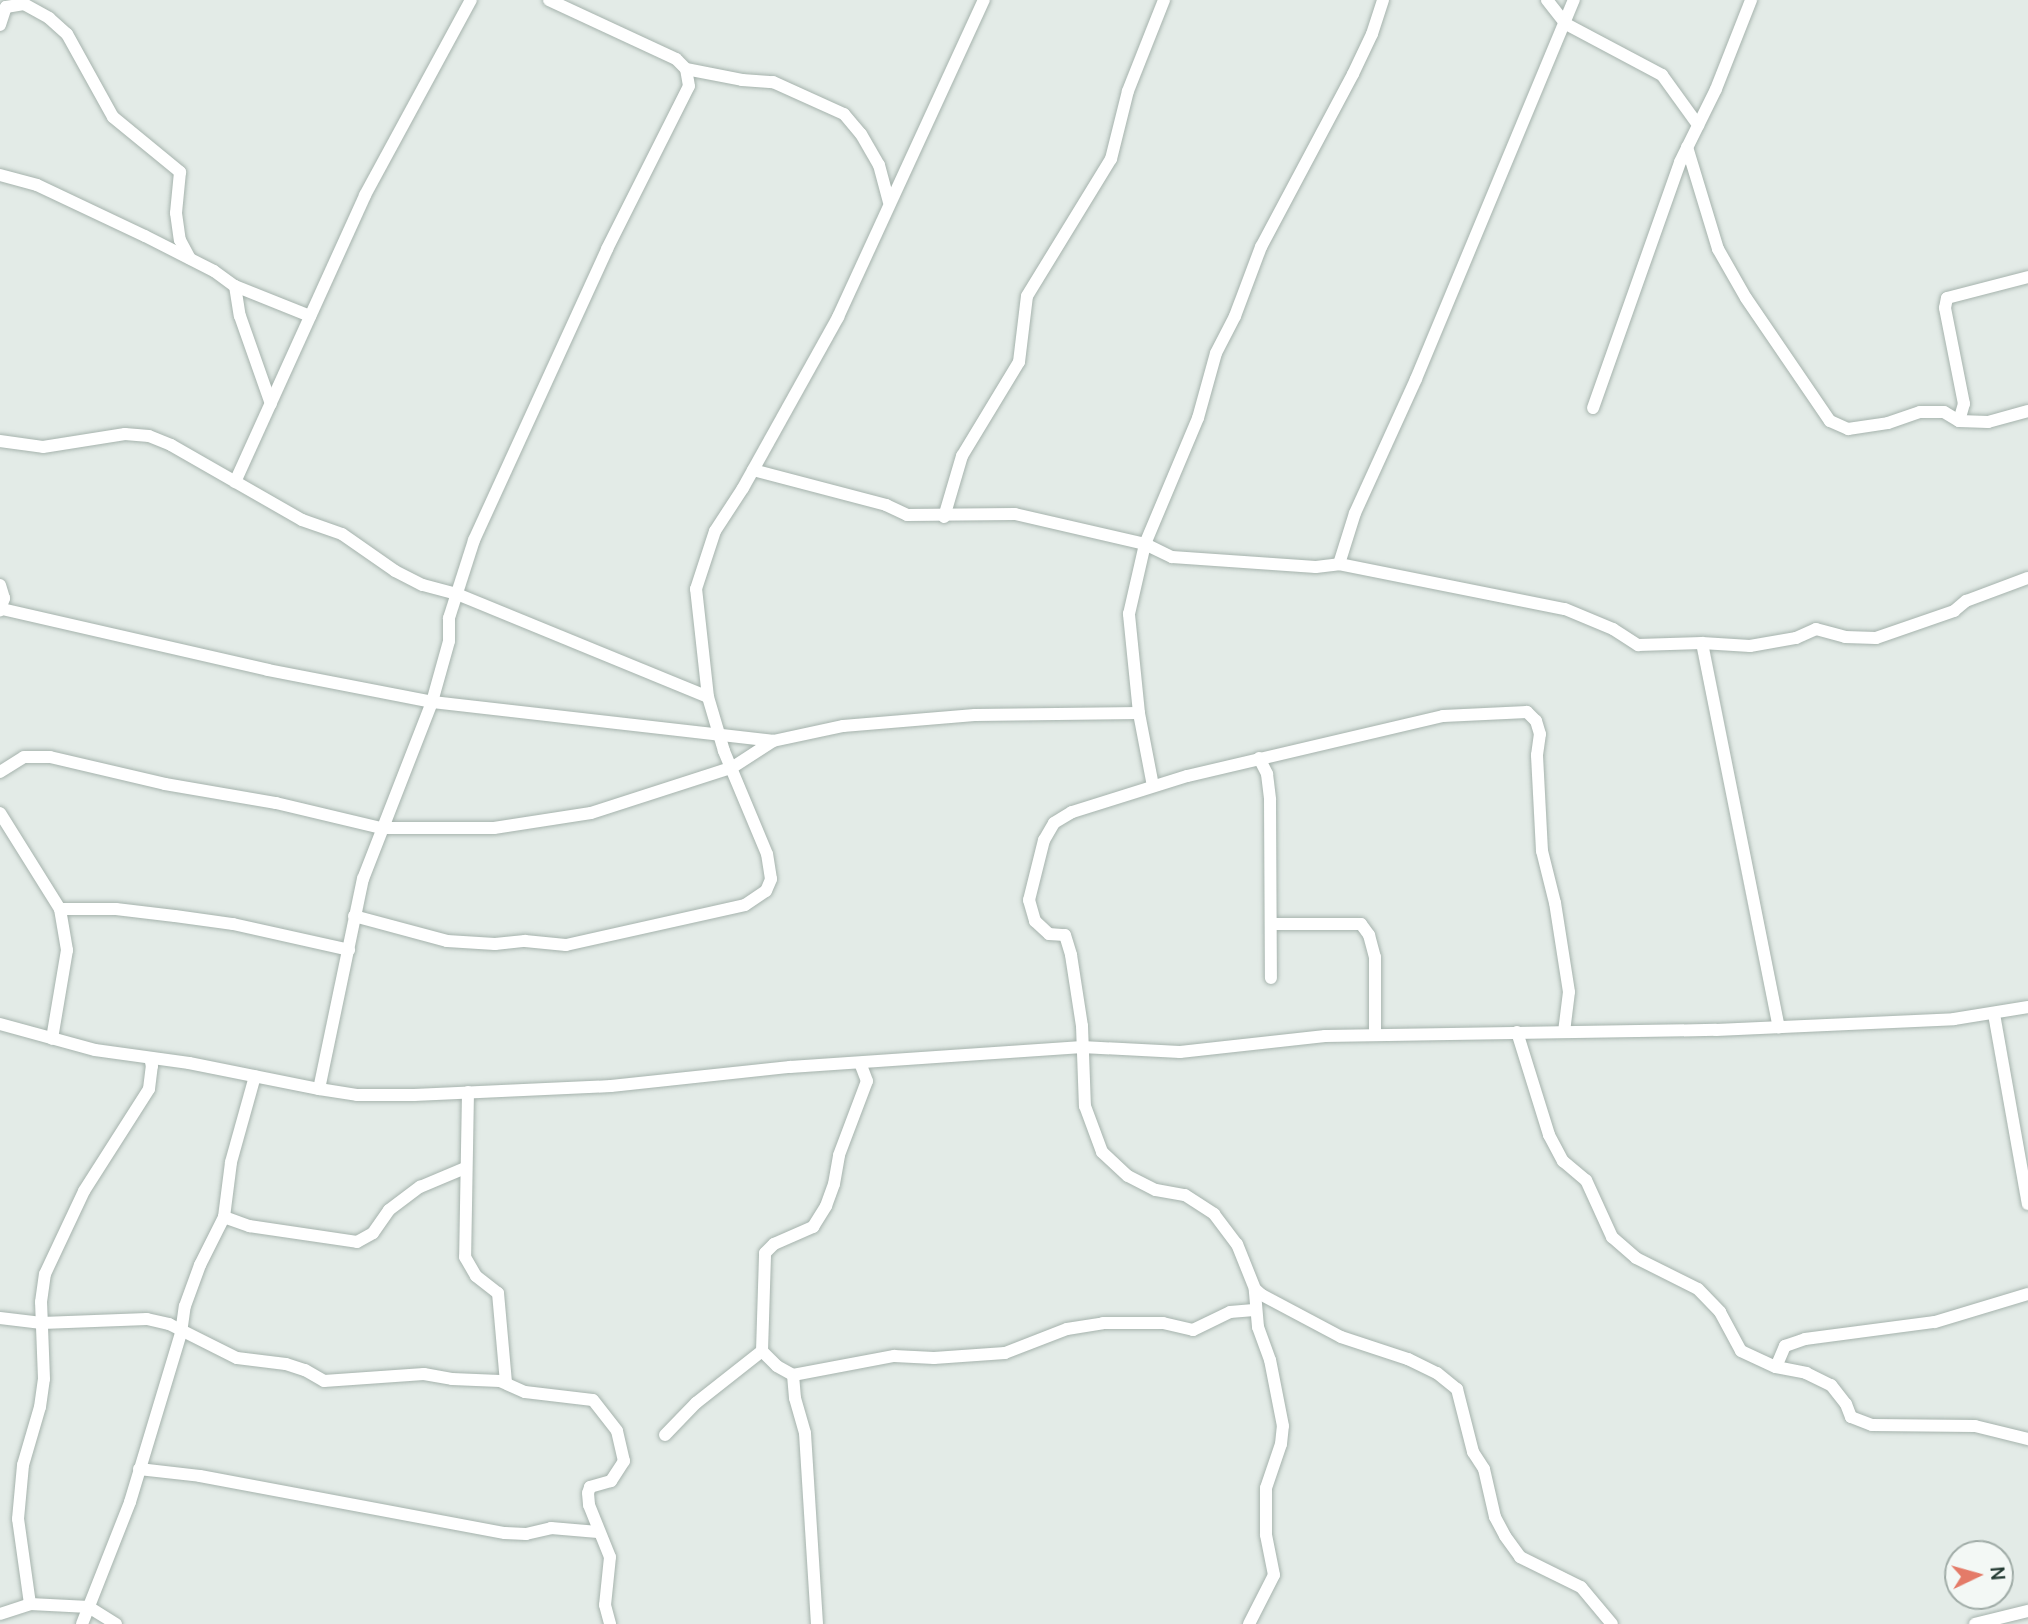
<!DOCTYPE html>
<style>
body{margin:0}
#map{position:relative;width:2028px;height:1624px;overflow:hidden;background:#e3ebe7;font-family:Manrope,sans-serif}
div>[style]{position:absolute}
[style*='--x']{left:calc(var(--x)*1px);top:calc(var(--y)*1px);width:calc(var(--w)*1px);rotate:calc(var(--a)*1deg)}
.roads{filter:drop-shadow(0 0 2px #a6b3ad) drop-shadow(0 0 2px #a6b3ad)}
.street>*{height:12px;margin:-6px;padding:0 6px;transform-origin:6px;border-radius:6px;background:#fff}
span{translate:-50% -50%;white-space:nowrap;text-align:center;line-height:1.15;-webkit-text-stroke:6px #f3f8f5;paint-order:stroke}
.north{position:absolute;left:1944px;top:1540px;width:70px;height:70px;box-sizing:border-box;background:#f3f8f5;border:2px solid #a0aca7;border-radius:50%;rotate:85deg;font-size:19px;font-weight:700;line-height:28px;text-align:center;color:#243b33}
.north::after{content:'';display:block;margin:auto;width:24px;height:32px;background:#e47b68;clip-path:polygon(50% 0,100% 100%,50% 72%,0 100%)}
</style>
<div id="map">
<div class="roads">
<div class="street">
<i style="--x:1547;--y:0;--w:31;--a:52"></i>
<i style="--x:1566;--y:24;--w:109;--a:28"></i>
<i style="--x:1662;--y:75;--w:62;--a:54.2"></i>
<i style="--x:0;--y:25;--w:19;--a:-72"></i>
<i style="--x:6;--y:7;--w:18;--a:-9"></i>
<i style="--x:24;--y:4;--w:29;--a:29"></i>
<i style="--x:49;--y:18;--w:24;--a:42"></i>
<i style="--x:67;--y:34;--w:95;--a:61"></i>
<i style="--x:113;--y:117;--w:87;--a:39.4"></i>
<i style="--x:180;--y:172;--w:41;--a:95.6"></i>
<i style="--x:176;--y:213;--w:27;--a:82"></i>
<i style="--x:180;--y:240;--w:21;--a:62"></i>
<i style="--x:686;--y:69;--w:57;--a:11.1"></i>
<i style="--x:742;--y:80;--w:31;--a:4"></i>
<i style="--x:773;--y:82;--w:78;--a:24.3"></i>
<i style="--x:844;--y:114;--w:26;--a:50"></i>
<i style="--x:861;--y:134;--w:36;--a:60"></i>
<i style="--x:879;--y:165;--w:38;--a:75"></i>
<i style="--x:1687;--y:147;--w:107;--a:73.1"></i>
<i style="--x:1718;--y:249;--w:56;--a:60.3"></i>
<i style="--x:1746;--y:298;--w:149;--a:55.7"></i>
<i style="--x:1830;--y:421;--w:20;--a:24"></i>
<i style="--x:1848;--y:429;--w:40;--a:-8.5"></i>
<i style="--x:1888;--y:423;--w:34;--a:-19"></i>
<i style="--x:1920;--y:412;--w:24;--a:0"></i>
<i style="--x:1944;--y:412;--w:17;--a:31"></i>
<i style="--x:1959;--y:421;--w:29;--a:2"></i>
<i style="--x:1988;--y:422;--w:41;--a:-15.4"></i>
<i style="--x:0;--y:175;--w:38;--a:15"></i>
<i style="--x:37;--y:185;--w:119;--a:25.3"></i>
<i style="--x:145;--y:236;--w:77;--a:26.9"></i>
<i style="--x:214;--y:271;--w:26;--a:36"></i>
<i style="--x:235;--y:286;--w:30;--a:81"></i>
<i style="--x:240;--y:316;--w:93;--a:70.6"></i>
<i style="--x:235;--y:286;--w:81;--a:21.8"></i>
<i style="--x:1593;--y:408;--w:261;--a:-70.5"></i>
<i style="--x:1680;--y:162;--w:81;--a:-63.7"></i>
<i style="--x:1716;--y:89;--w:96;--a:-68.5"></i>
<i style="--x:1959;--y:421;--w:18;--a:-74"></i>
<i style="--x:1964;--y:404;--w:98;--a:-101.2"></i>
<i style="--x:1945;--y:308;--w:10;--a:-79"></i>
<i style="--x:1947;--y:298;--w:84;--a:-14.5"></i>
<i style="--x:0;--y:441;--w:43;--a:7.9"></i>
<i style="--x:43;--y:447;--w:83;--a:-9"></i>
<i style="--x:125;--y:434;--w:24;--a:5"></i>
<i style="--x:149;--y:436;--w:24;--a:22"></i>
<i style="--x:171;--y:445;--w:151;--a:29.8"></i>
<i style="--x:302;--y:520;--w:42;--a:19.3"></i>
<i style="--x:342;--y:534;--w:65;--a:34.9"></i>
<i style="--x:395;--y:571;--w:31;--a:27"></i>
<i style="--x:423;--y:585;--w:35;--a:15"></i>
<i style="--x:457;--y:594;--w:271;--a:22.3"></i>
<i style="--x:753;--y:470;--w:138;--a:14.7"></i>
<i style="--x:886;--y:505;--w:23;--a:25"></i>
<i style="--x:907;--y:515;--w:108;--a:-0.5"></i>
<i style="--x:1015;--y:514;--w:133;--a:13"></i>
<i style="--x:1145;--y:544;--w:30;--a:26"></i>
<i style="--x:1172;--y:557;--w:144;--a:4"></i>
<i style="--x:1316;--y:567;--w:23;--a:-7"></i>
<i style="--x:1339;--y:564;--w:53;--a:-72.6"></i>
<i style="--x:1355;--y:513;--w:147;--a:-65.5"></i>
<i style="--x:1416;--y:379;--w:411;--a:-67.4"></i>
<i style="--x:235;--y:482;--w:315;--a:-65.6"></i>
<i style="--x:365;--y:195;--w:222;--a:-61.5"></i>
<i style="--x:944;--y:517;--w:64;--a:-73.6"></i>
<i style="--x:962;--y:456;--w:110;--a:-58.8"></i>
<i style="--x:1019;--y:362;--w:66;--a:-83.1"></i>
<i style="--x:1027;--y:296;--w:161;--a:-58.5"></i>
<i style="--x:1111;--y:159;--w:70;--a:-76"></i>
<i style="--x:1128;--y:91;--w:98;--a:-68.4"></i>
<i style="--x:1339;--y:564;--w:230;--a:11.3"></i>
<i style="--x:1565;--y:609;--w:52;--a:22.6"></i>
<i style="--x:1613;--y:629;--w:30;--a:33"></i>
<i style="--x:1638;--y:645;--w:64;--a:-1.8"></i>
<i style="--x:1702;--y:643;--w:48;--a:3.6"></i>
<i style="--x:1750;--y:646;--w:47;--a:-9.9"></i>
<i style="--x:1796;--y:638;--w:22;--a:-24"></i>
<i style="--x:1816;--y:629;--w:30;--a:15"></i>
<i style="--x:1845;--y:637;--w:31;--a:2"></i>
<i style="--x:1876;--y:638;--w:83;--a:-19.1"></i>
<i style="--x:1954;--y:611;--w:16;--a:-40"></i>
<i style="--x:1966;--y:601;--w:66;--a:-20.4"></i>
<i style="--x:0;--y:585;--w:14;--a:73"></i>
<i style="--x:4;--y:598;--w:13;--a:108"></i>
<i style="--x:2;--y:609;--w:273;--a:12.9"></i>
<i style="--x:268;--y:670;--w:167;--a:11"></i>
<i style="--x:432;--y:702;--w:343;--a:6.5"></i>
<i style="--x:1702;--y:643;--w:392;--a:78.7"></i>
<i style="--x:1259;--y:758;--w:18;--a:63"></i>
<i style="--x:1267;--y:774;--w:26;--a:83"></i>
<i style="--x:1270;--y:800;--w:178;--a:89.7"></i>
<i style="--x:0;--y:772;--w:28;--a:-32"></i>
<i style="--x:24;--y:757;--w:26;--a:0"></i>
<i style="--x:50;--y:757;--w:118;--a:13.2"></i>
<i style="--x:165;--y:784;--w:113;--a:9.7"></i>
<i style="--x:276;--y:803;--w:108;--a:13.4"></i>
<i style="--x:381;--y:828;--w:113;--a:0"></i>
<i style="--x:494;--y:828;--w:98;--a:-8.8"></i>
<i style="--x:591;--y:813;--w:149;--a:-17.9"></i>
<i style="--x:733;--y:767;--w:48;--a:-33"></i>
<i style="--x:773;--y:741;--w:72;--a:-12.1"></i>
<i style="--x:843;--y:726;--w:132;--a:-4.8"></i>
<i style="--x:975;--y:715;--w:164;--a:-0.7"></i>
<i style="--x:1153;--y:786;--w:74;--a:-100.9"></i>
<i style="--x:1139;--y:713;--w:100;--a:-95.8"></i>
<i style="--x:1129;--y:614;--w:72;--a:-77.1"></i>
<i style="--x:1145;--y:544;--w:137;--a:-67.2"></i>
<i style="--x:1198;--y:418;--w:67;--a:-74.5"></i>
<i style="--x:1216;--y:353;--w:42;--a:-62.8"></i>
<i style="--x:1235;--y:316;--w:74;--a:-69.4"></i>
<i style="--x:1261;--y:247;--w:196;--a:-62"></i>
<i style="--x:1353;--y:74;--w:44;--a:-64.6"></i>
<i style="--x:1372;--y:34;--w:36;--a:-72"></i>
<i style="--x:0;--y:813;--w:113;--a:58"></i>
<i style="--x:60;--y:909;--w:42;--a:80.3"></i>
<i style="--x:67;--y:950;--w:90;--a:99.6"></i>
<i style="--x:60;--y:909;--w:56;--a:0"></i>
<i style="--x:116;--y:909;--w:59;--a:6.8"></i>
<i style="--x:175;--y:916;--w:59;--a:7.9"></i>
<i style="--x:233;--y:924;--w:119;--a:12.6"></i>
<i style="--x:354;--y:916;--w:96;--a:15"></i>
<i style="--x:447;--y:941;--w:48;--a:3.6"></i>
<i style="--x:495;--y:944;--w:30;--a:-6"></i>
<i style="--x:525;--y:941;--w:41;--a:5.6"></i>
<i style="--x:566;--y:945;--w:183;--a:-12.6"></i>
<i style="--x:745;--y:905;--w:25;--a:-34"></i>
<i style="--x:766;--y:891;--w:13;--a:-67"></i>
<i style="--x:771;--y:879;--w:25;--a:-99"></i>
<i style="--x:767;--y:854;--w:112;--a:-112.7"></i>
<i style="--x:724;--y:751;--w:56;--a:-106.5"></i>
<i style="--x:708;--y:697;--w:109;--a:-96.3"></i>
<i style="--x:696;--y:589;--w:61;--a:-71.9"></i>
<i style="--x:715;--y:531;--w:51;--a:-56.9"></i>
<i style="--x:743;--y:488;--w:196;--a:-60.9"></i>
<i style="--x:838;--y:317;--w:349;--a:-65.3"></i>
<i style="--x:1271;--y:924;--w:90;--a:0"></i>
<i style="--x:1361;--y:924;--w:14;--a:54"></i>
<i style="--x:1369;--y:935;--w:23;--a:75"></i>
<i style="--x:1375;--y:957;--w:78;--a:90"></i>
<i style="--x:1994;--y:1014;--w:193;--a:79.9"></i>
<i style="--x:0;--y:1024;--w:98;--a:15.3"></i>
<i style="--x:95;--y:1050;--w:95;--a:7.9"></i>
<i style="--x:189;--y:1063;--w:133;--a:11.3"></i>
<i style="--x:319;--y:1089;--w:38;--a:9"></i>
<i style="--x:357;--y:1095;--w:57;--a:0"></i>
<i style="--x:414;--y:1095;--w:197;--a:-2.6"></i>
<i style="--x:611;--y:1086;--w:180;--a:-6.1"></i>
<i style="--x:790;--y:1067;--w:293;--a:-3.9"></i>
<i style="--x:1082;--y:1047;--w:98;--a:2.9"></i>
<i style="--x:1180;--y:1052;--w:146;--a:-6.3"></i>
<i style="--x:1325;--y:1036;--w:391;--a:-0.9"></i>
<i style="--x:1716;--y:1030;--w:238;--a:-2.6"></i>
<i style="--x:1954;--y:1019;--w:75;--a:-9.2"></i>
<i style="--x:1517;--y:1032;--w:108;--a:72.7"></i>
<i style="--x:1549;--y:1135;--w:30;--a:62"></i>
<i style="--x:1563;--y:1161;--w:30;--a:40"></i>
<i style="--x:1586;--y:1180;--w:63;--a:65.5"></i>
<i style="--x:1612;--y:1237;--w:32;--a:41"></i>
<i style="--x:1636;--y:1258;--w:69;--a:26.6"></i>
<i style="--x:1698;--y:1289;--w:32;--a:46"></i>
<i style="--x:1720;--y:1312;--w:44;--a:61.7"></i>
<i style="--x:1741;--y:1351;--w:38;--a:25"></i>
<i style="--x:1776;--y:1367;--w:31;--a:11"></i>
<i style="--x:1806;--y:1373;--w:28;--a:26"></i>
<i style="--x:1831;--y:1385;--w:24;--a:52"></i>
<i style="--x:1846;--y:1404;--w:14;--a:69"></i>
<i style="--x:1851;--y:1417;--w:22;--a:21"></i>
<i style="--x:1872;--y:1425;--w:103;--a:0.6"></i>
<i style="--x:1975;--y:1426;--w:55;--a:13.8"></i>
<i style="--x:1564;--y:1032;--w:40;--a:-82.9"></i>
<i style="--x:1569;--y:992;--w:90;--a:-98.9"></i>
<i style="--x:1555;--y:903;--w:54;--a:-104"></i>
<i style="--x:1542;--y:851;--w:96;--a:-93"></i>
<i style="--x:1537;--y:755;--w:21;--a:-82"></i>
<i style="--x:1540;--y:734;--w:14;--a:-107"></i>
<i style="--x:1536;--y:721;--w:13;--a:-135"></i>
<i style="--x:1527;--y:712;--w:84;--a:177.3"></i>
<i style="--x:1443;--y:716;--w:263;--a:166.8"></i>
<i style="--x:1187;--y:776;--w:121;--a:162.6"></i>
<i style="--x:1072;--y:812;--w:21;--a:149"></i>
<i style="--x:1054;--y:823;--w:20;--a:120"></i>
<i style="--x:1044;--y:840;--w:62;--a:104"></i>
<i style="--x:1029;--y:900;--w:22;--a:74"></i>
<i style="--x:1035;--y:921;--w:19;--a:43"></i>
<i style="--x:1049;--y:934;--w:16;--a:4"></i>
<i style="--x:1065;--y:935;--w:21;--a:73"></i>
<i style="--x:1071;--y:955;--w:72;--a:81.2"></i>
<i style="--x:1082;--y:1026;--w:80;--a:87.9"></i>
<i style="--x:1085;--y:1106;--w:49;--a:69.7"></i>
<i style="--x:1102;--y:1152;--w:35;--a:43"></i>
<i style="--x:1128;--y:1176;--w:31;--a:27"></i>
<i style="--x:1156;--y:1190;--w:29;--a:10"></i>
<i style="--x:1185;--y:1195;--w:35;--a:33"></i>
<i style="--x:1214;--y:1214;--w:38;--a:53"></i>
<i style="--x:1237;--y:1244;--w:48;--a:68.2"></i>
<i style="--x:1255;--y:1289;--w:9;--a:41"></i>
<i style="--x:1262;--y:1295;--w:89;--a:28"></i>
<i style="--x:1341;--y:1337;--w:71;--a:18.2"></i>
<i style="--x:1408;--y:1359;--w:32;--a:26"></i>
<i style="--x:1437;--y:1373;--w:26;--a:39"></i>
<i style="--x:1457;--y:1389;--w:65;--a:75.7"></i>
<i style="--x:1473;--y:1452;--w:20;--a:57"></i>
<i style="--x:1484;--y:1469;--w:49;--a:77.1"></i>
<i style="--x:1495;--y:1517;--w:21;--a:62"></i>
<i style="--x:1505;--y:1536;--w:26;--a:54"></i>
<i style="--x:1520;--y:1557;--w:68;--a:26.2"></i>
<i style="--x:1581;--y:1587;--w:48;--a:50"></i>
<i style="--x:319;--y:1089;--w:215;--a:-78.2"></i>
<i style="--x:363;--y:879;--w:190;--a:-68.7"></i>
<i style="--x:432;--y:702;--w:63;--a:-74.4"></i>
<i style="--x:449;--y:641;--w:23;--a:-90"></i>
<i style="--x:449;--y:618;--w:82;--a:-72.2"></i>
<i style="--x:474;--y:540;--w:320;--a:-65.4"></i>
<i style="--x:607;--y:249;--w:182;--a:-63.3"></i>
<i style="--x:689;--y:86;--w:17;--a:-100"></i>
<i style="--x:686;--y:69;--w:14;--a:-135"></i>
<i style="--x:676;--y:59;--w:140;--a:-155.1"></i>
<i style="--x:468;--y:1092;--w:165;--a:91"></i>
<i style="--x:465;--y:1257;--w:22;--a:60"></i>
<i style="--x:476;--y:1276;--w:28;--a:38"></i>
<i style="--x:498;--y:1293;--w:90;--a:84.9"></i>
<i style="--x:224;--y:1217;--w:27;--a:20"></i>
<i style="--x:249;--y:1226;--w:109;--a:8.4"></i>
<i style="--x:357;--y:1242;--w:18;--a:-29"></i>
<i style="--x:373;--y:1233;--w:28;--a:-55"></i>
<i style="--x:389;--y:1210;--w:39;--a:-37"></i>
<i style="--x:420;--y:1187;--w:49;--a:-22.9"></i>
<i style="--x:0;--y:1318;--w:42;--a:6.8"></i>
<i style="--x:42;--y:1323;--w:105;--a:-2.2"></i>
<i style="--x:147;--y:1319;--w:23;--a:13"></i>
<i style="--x:169;--y:1324;--w:76;--a:26.6"></i>
<i style="--x:237;--y:1358;--w:49;--a:7"></i>
<i style="--x:286;--y:1364;--w:20;--a:18"></i>
<i style="--x:305;--y:1370;--w:22;--a:30"></i>
<i style="--x:324;--y:1381;--w:100;--a:-4"></i>
<i style="--x:424;--y:1374;--w:28;--a:10"></i>
<i style="--x:452;--y:1379;--w:48;--a:2.4"></i>
<i style="--x:500;--y:1381;--w:27;--a:24"></i>
<i style="--x:525;--y:1392;--w:68;--a:6.7"></i>
<i style="--x:593;--y:1400;--w:39;--a:52"></i>
<i style="--x:617;--y:1431;--w:31;--a:77"></i>
<i style="--x:624;--y:1461;--w:24;--a:123"></i>
<i style="--x:611;--y:1481;--w:22;--a:164"></i>
<i style="--x:590;--y:1487;--w:6;--a:108"></i>
<i style="--x:588;--y:1493;--w:12;--a:85"></i>
<i style="--x:589;--y:1505;--w:56;--a:68"></i>
<i style="--x:610;--y:1557;--w:48;--a:95.9"></i>
<i style="--x:605;--y:1605;--w:20;--a:75"></i>
<i style="--x:1776;--y:1367;--w:23;--a:-67"></i>
<i style="--x:1785;--y:1346;--w:21;--a:-19"></i>
<i style="--x:1805;--y:1339;--w:131;--a:-7.5"></i>
<i style="--x:1935;--y:1322;--w:97;--a:-16.8"></i>
<i style="--x:793;--y:1375;--w:103;--a:-10.7"></i>
<i style="--x:894;--y:1356;--w:40;--a:2.9"></i>
<i style="--x:934;--y:1358;--w:71;--a:-4"></i>
<i style="--x:1005;--y:1353;--w:66;--a:-21.2"></i>
<i style="--x:1067;--y:1329;--w:36;--a:-9"></i>
<i style="--x:1103;--y:1323;--w:60;--a:0"></i>
<i style="--x:1163;--y:1323;--w:31;--a:13"></i>
<i style="--x:1193;--y:1330;--w:41;--a:-25.9"></i>
<i style="--x:1230;--y:1312;--w:24;--a:-5"></i>
<i style="--x:665;--y:1435;--w:45;--a:-45.9"></i>
<i style="--x:696;--y:1403;--w:84;--a:-38.2"></i>
<i style="--x:139;--y:1469;--w:61;--a:6.5"></i>
<i style="--x:200;--y:1476;--w:310;--a:10.6"></i>
<i style="--x:505;--y:1533;--w:21;--a:3"></i>
<i style="--x:526;--y:1534;--w:26;--a:-13"></i>
<i style="--x:551;--y:1528;--w:47;--a:4.9"></i>
<i style="--x:0;--y:1614;--w:32;--a:-18"></i>
<i style="--x:82;--y:1624;--w:131;--a:-68.5"></i>
<i style="--x:130;--y:1502;--w:177;--a:-73.2"></i>
<i style="--x:181;--y:1333;--w:27;--a:-82"></i>
<i style="--x:185;--y:1306;--w:44;--a:-69.9"></i>
<i style="--x:200;--y:1265;--w:54;--a:-63.4"></i>
<i style="--x:224;--y:1217;--w:55;--a:-82.7"></i>
<i style="--x:231;--y:1162;--w:89;--a:-74.4"></i>
<i style="--x:116;--y:1624;--w:32;--a:-148"></i>
<i style="--x:89;--y:1607;--w:59;--a:-177.1"></i>
<i style="--x:30;--y:1604;--w:86;--a:-98"></i>
<i style="--x:18;--y:1519;--w:54;--a:-84.7"></i>
<i style="--x:23;--y:1465;--w:60;--a:-73.7"></i>
<i style="--x:40;--y:1407;--w:28;--a:-82"></i>
<i style="--x:44;--y:1379;--w:77;--a:-92.2"></i>
<i style="--x:41;--y:1302;--w:28;--a:-82"></i>
<i style="--x:45;--y:1274;--w:92;--a:-64.8"></i>
<i style="--x:84;--y:1191;--w:121;--a:-57.5"></i>
<i style="--x:149;--y:1089;--w:23;--a:-83"></i>
<i style="--x:152;--y:1066;--w:8;--a:-104"></i>
<i style="--x:817;--y:1624;--w:191;--a:-93.6"></i>
<i style="--x:805;--y:1433;--w:36;--a:-106"></i>
<i style="--x:795;--y:1398;--w:23;--a:-95"></i>
<i style="--x:793;--y:1375;--w:18;--a:-151"></i>
<i style="--x:777;--y:1366;--w:21;--a:-135"></i>
<i style="--x:762;--y:1351;--w:98;--a:-88.2"></i>
<i style="--x:765;--y:1253;--w:13;--a:-45"></i>
<i style="--x:774;--y:1244;--w:43;--a:-23.6"></i>
<i style="--x:813;--y:1227;--w:25;--a:-58"></i>
<i style="--x:826;--y:1206;--w:23;--a:-70"></i>
<i style="--x:834;--y:1184;--w:29;--a:-80"></i>
<i style="--x:839;--y:1155;--w:79;--a:-69.3"></i>
<i style="--x:867;--y:1081;--w:19;--a:-111"></i>
<i style="--x:1249;--y:1624;--w:55;--a:-63"></i>
<i style="--x:1274;--y:1575;--w:41;--a:-101.3"></i>
<i style="--x:1266;--y:1535;--w:47;--a:-90"></i>
<i style="--x:1266;--y:1488;--w:46;--a:-71.2"></i>
<i style="--x:1281;--y:1444;--w:18;--a:-84"></i>
<i style="--x:1283;--y:1426;--w:67;--a:-101.1"></i>
<i style="--x:1270;--y:1360;--w:35;--a:-110"></i>
<i style="--x:1258;--y:1327;--w:38;--a:-95"></i>
<i style="--x:1975;--y:1624;--w:55;--a:-13.8"></i>
</div>
</div>
<div class="north">N</div>
</div>
